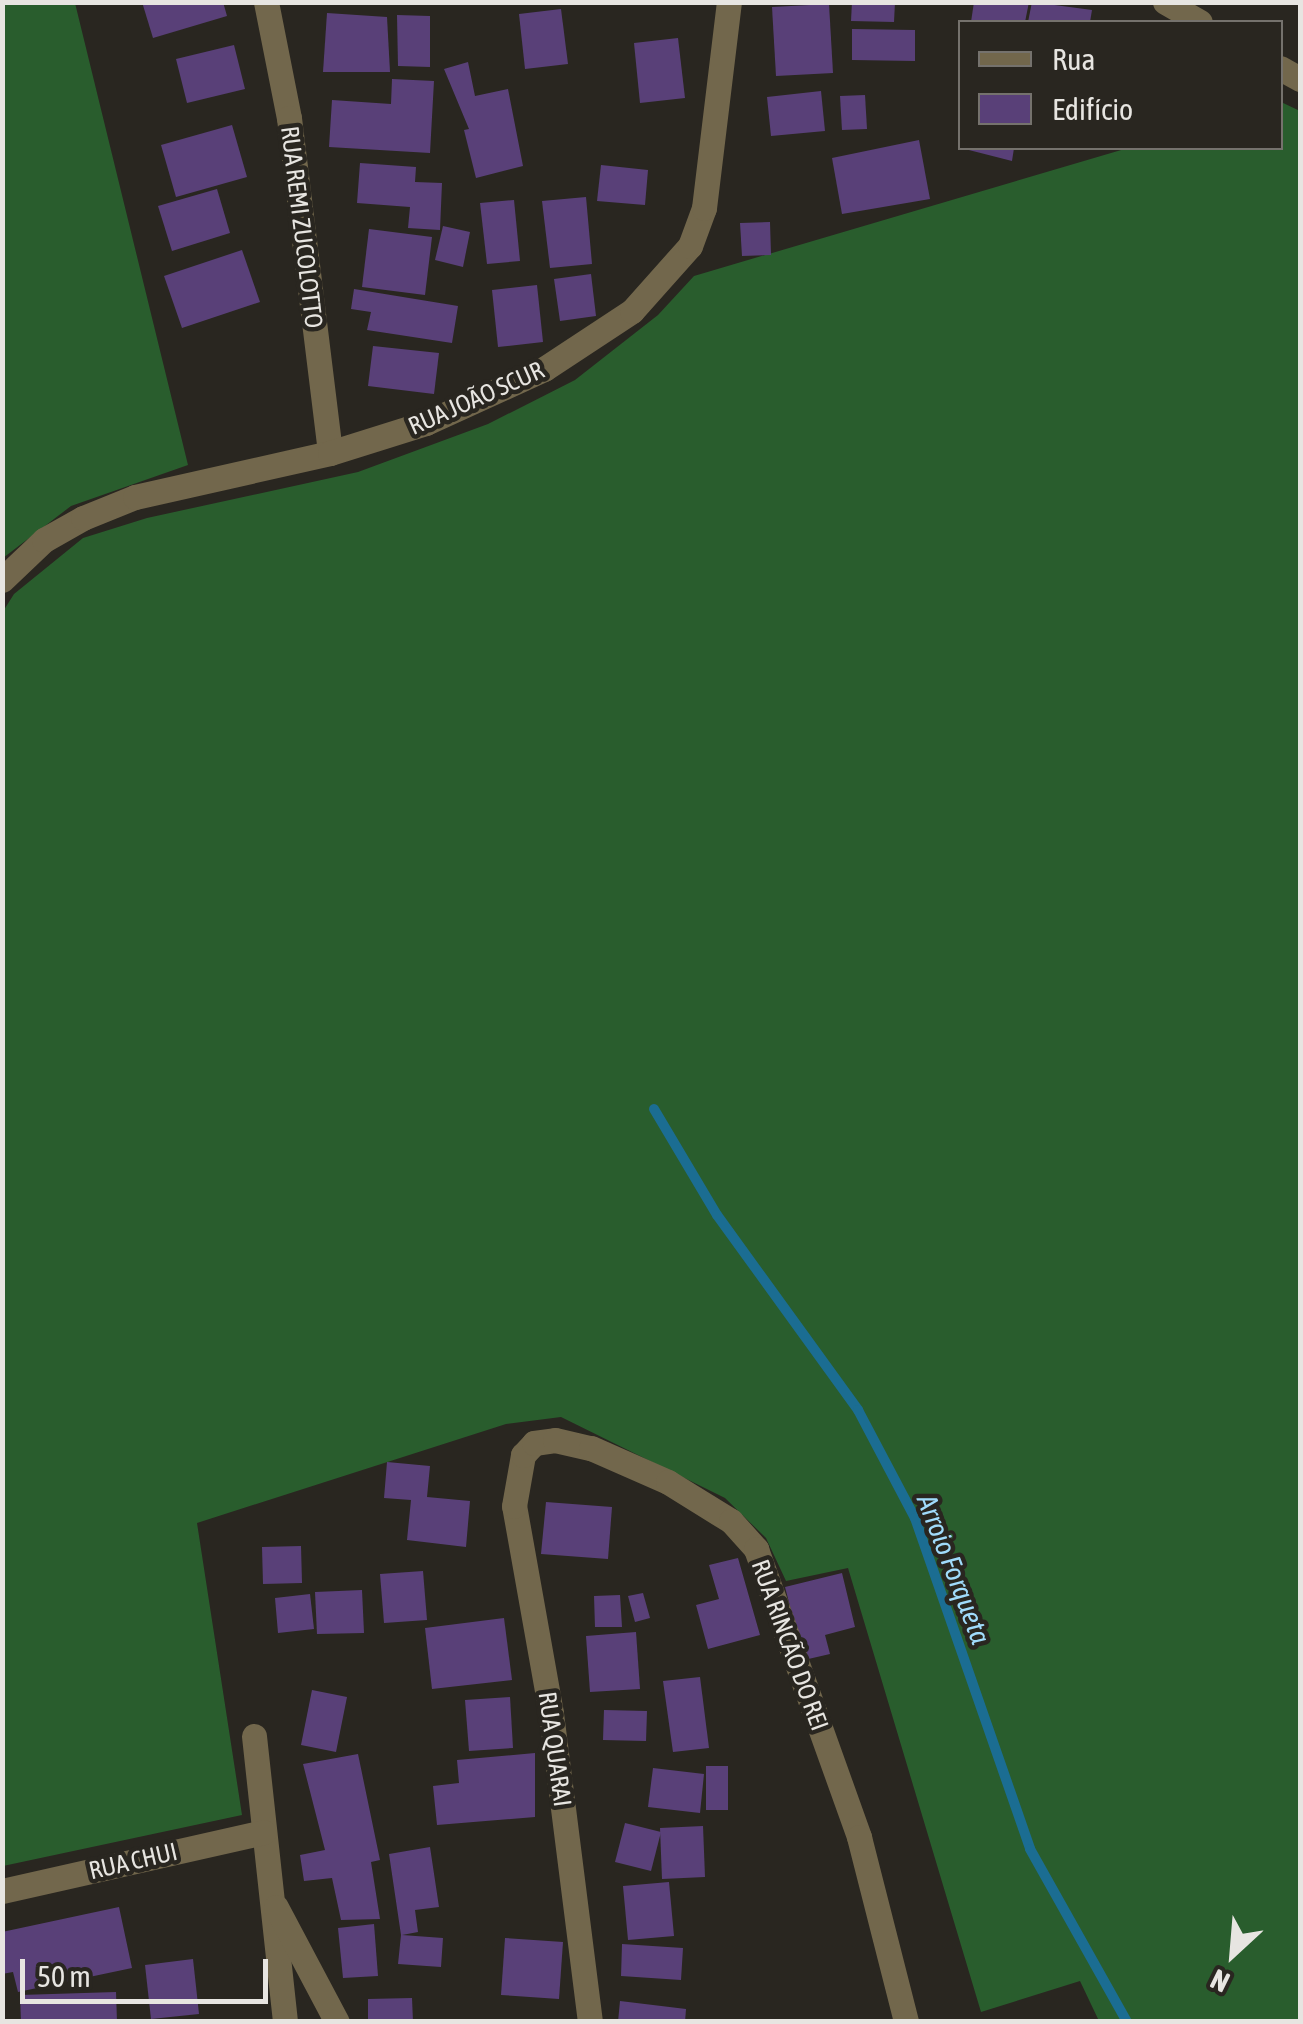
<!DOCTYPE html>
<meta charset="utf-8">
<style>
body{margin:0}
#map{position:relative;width:1303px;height:2024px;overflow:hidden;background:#292620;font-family:"Asap Condensed",sans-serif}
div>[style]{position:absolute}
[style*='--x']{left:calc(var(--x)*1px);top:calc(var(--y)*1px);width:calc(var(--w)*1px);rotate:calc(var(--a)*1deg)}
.forest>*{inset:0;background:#295d2d}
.stream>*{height:10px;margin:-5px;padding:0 5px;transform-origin:5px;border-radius:5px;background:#1b6d92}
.building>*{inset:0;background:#594078}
.minor>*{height:25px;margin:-12.5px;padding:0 12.5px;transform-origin:12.5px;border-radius:12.5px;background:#72674c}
span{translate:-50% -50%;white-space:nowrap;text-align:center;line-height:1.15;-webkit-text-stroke:9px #292620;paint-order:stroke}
.street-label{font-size:25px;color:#e7e5e1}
.water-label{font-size:28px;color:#a0dbfb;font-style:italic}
.frame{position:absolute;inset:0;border:5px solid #e7e5e1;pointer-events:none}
.legend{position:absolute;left:958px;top:20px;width:325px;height:130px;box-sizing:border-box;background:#292620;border:2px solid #75726d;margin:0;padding:12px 18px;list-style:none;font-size:30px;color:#e7e5e1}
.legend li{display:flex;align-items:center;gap:20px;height:50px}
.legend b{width:50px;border:2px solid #75726d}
.north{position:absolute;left:1183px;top:1904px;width:100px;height:100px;-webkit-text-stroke:8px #292620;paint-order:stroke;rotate:206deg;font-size:28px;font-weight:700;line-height:40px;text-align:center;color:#e7e5e1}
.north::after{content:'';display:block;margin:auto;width:35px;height:45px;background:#e7e5e1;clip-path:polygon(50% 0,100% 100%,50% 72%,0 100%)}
.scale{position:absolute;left:20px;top:1959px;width:248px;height:45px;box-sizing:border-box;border:5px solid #e7e5e1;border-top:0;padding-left:12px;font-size:30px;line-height:35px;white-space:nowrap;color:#e7e5e1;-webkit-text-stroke:8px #292620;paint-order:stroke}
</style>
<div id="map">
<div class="forest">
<i style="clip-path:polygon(3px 2px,75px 3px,188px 465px,71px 506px,3px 558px)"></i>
<i style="clip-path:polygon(1281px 102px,1300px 111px,1300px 2021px,1099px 2021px,1080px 1981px,981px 2012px,848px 1568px,786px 1581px,766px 1538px,725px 1498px,561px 1417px,506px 1424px,197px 1523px,242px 1815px,3px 1866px,2px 613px,14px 594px,83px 538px,147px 518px,358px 472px,488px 424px,575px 380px,658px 315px,694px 276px,1128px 148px,1280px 148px)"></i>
</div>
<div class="stream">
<i style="--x:654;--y:1109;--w:123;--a:59.3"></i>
<i style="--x:717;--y:1215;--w:241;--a:54.1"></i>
<i style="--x:858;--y:1410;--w:122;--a:62.2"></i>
<i style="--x:915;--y:1518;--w:350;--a:70.8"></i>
<i style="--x:1030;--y:1849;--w:198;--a:60.7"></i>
</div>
<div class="building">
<i style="clip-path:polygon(142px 2px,223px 2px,227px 16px,153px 38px)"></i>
<i style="clip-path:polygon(852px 2px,895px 2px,894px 22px,851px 21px)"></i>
<i style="clip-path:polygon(974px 2px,1029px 2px,1025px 22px,971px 22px)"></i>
<i style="clip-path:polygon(1032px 2px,1092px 10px,1090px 22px,1028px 22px)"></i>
<i style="clip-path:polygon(829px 4px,833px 73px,776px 76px,772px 7px)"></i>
<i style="clip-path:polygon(561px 9px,568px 64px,525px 69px,519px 14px)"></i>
<i style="clip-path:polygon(327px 13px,387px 17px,390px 72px,323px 72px)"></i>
<i style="clip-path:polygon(397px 15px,430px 16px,430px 67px,398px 66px)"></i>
<i style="clip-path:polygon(852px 29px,915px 30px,915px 61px,852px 60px)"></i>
<i style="clip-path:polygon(678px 38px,685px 98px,640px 103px,634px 43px)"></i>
<i style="clip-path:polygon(234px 45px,245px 89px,187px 103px,176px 59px)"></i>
<i style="clip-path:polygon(468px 62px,475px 96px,508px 89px,523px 166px,476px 178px,464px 130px,469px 129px,444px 69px)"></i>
<i style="clip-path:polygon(392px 79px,434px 81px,430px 153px,329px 147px,332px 100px,391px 104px)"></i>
<i style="clip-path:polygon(821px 91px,825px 131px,771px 136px,767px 97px)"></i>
<i style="clip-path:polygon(865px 95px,867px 129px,842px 130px,840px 96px)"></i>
<i style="clip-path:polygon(232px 125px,247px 177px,176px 197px,161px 145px)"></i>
<i style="clip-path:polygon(919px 140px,930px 199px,842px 214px,832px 158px)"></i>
<i style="clip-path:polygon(961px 148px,1014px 148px,1012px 161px)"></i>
<i style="clip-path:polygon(360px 163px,416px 167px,415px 182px,442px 183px,440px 230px,408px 228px,410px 207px,357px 203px)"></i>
<i style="clip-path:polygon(601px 165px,648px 170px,645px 205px,597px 201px)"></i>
<i style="clip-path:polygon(217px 189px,230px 233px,172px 251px,158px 206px)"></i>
<i style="clip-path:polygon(586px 197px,592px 264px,550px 268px,542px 201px)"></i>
<i style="clip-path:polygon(514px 200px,520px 261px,487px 264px,480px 203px)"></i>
<i style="clip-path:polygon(770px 222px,771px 255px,742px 256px,740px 223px)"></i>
<i style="clip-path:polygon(443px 226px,470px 232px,463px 267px,435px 260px)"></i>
<i style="clip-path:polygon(369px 229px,432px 237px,425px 295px,362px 287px)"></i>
<i style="clip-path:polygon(242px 250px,260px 302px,182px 328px,164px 276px)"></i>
<i style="clip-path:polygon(591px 274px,596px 316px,560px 321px,554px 279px)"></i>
<i style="clip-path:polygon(537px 285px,543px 342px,498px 347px,492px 290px)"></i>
<i style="clip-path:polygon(354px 289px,458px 306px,452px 343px,367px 330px,371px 312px,351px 309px)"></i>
<i style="clip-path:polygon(373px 346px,439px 353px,434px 394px,368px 386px)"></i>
<i style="clip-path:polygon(387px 1462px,430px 1466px,427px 1497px,470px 1501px,466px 1547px,407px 1540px,411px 1500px,384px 1498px)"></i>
<i style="clip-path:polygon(546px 1502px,612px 1507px,608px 1559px,541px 1554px)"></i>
<i style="clip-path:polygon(301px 1546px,302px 1583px,263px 1584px,262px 1547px)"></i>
<i style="clip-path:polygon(738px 1558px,760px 1635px,708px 1649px,696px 1605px,719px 1599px,709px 1565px)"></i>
<i style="clip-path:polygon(423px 1571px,427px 1620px,384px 1623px,380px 1574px)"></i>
<i style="clip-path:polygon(842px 1573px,855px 1627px,825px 1635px,830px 1654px,804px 1660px,785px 1587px)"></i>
<i style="clip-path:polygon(362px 1590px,364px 1633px,317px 1634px,315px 1592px)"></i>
<i style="clip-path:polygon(643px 1593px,650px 1618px,635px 1622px,628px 1596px)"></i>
<i style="clip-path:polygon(310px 1594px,314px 1629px,278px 1633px,275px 1598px)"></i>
<i style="clip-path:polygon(620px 1595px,622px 1627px,595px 1627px,594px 1596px)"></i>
<i style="clip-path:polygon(504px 1618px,512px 1680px,432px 1689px,425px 1628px)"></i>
<i style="clip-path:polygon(636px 1632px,640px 1689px,590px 1692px,586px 1636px)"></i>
<i style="clip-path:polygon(700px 1677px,709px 1748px,673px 1752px,663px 1681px)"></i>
<i style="clip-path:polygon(312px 1690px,347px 1697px,336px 1752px,301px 1745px)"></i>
<i style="clip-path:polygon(510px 1697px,513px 1748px,469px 1751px,465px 1700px)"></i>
<i style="clip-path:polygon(604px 1710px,647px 1711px,646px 1741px,603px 1740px)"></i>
<i style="clip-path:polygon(535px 1753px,535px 1817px,437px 1825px,433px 1786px,459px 1783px,457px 1760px)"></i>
<i style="clip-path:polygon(358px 1754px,380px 1860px,371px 1862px,380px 1919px,341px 1920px,332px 1878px,304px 1881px,300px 1855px,325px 1850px,303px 1764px)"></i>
<i style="clip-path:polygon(706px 1766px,728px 1766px,728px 1810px,706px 1810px)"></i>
<i style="clip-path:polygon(653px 1768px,704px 1774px,700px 1813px,648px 1807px)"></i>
<i style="clip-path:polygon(625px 1823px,661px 1832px,651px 1871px,615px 1862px)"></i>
<i style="clip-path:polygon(703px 1826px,705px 1877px,662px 1879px,660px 1828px)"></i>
<i style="clip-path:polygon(430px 1847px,439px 1907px,415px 1910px,418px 1932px,402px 1935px,443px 1938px,441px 1967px,398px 1964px,401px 1935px,389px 1854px)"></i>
<i style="clip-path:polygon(669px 1882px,674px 1936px,628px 1940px,623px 1886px)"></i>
<i style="clip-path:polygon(119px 1907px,132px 1968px,18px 1992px,13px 1972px,2px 1974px,2px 1932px)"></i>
<i style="clip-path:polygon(374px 1924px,378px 1976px,343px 1978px,338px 1928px)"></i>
<i style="clip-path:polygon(505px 1938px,563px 1942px,559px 1999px,501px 1995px)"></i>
<i style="clip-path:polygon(622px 1944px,683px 1948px,681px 1980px,621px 1976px)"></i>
<i style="clip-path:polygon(193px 1959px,199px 2014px,151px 2019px,145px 1965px)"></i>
<i style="clip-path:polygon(116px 1992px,117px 2022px,21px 2022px,20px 1995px)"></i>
<i style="clip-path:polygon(412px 1998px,413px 2022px,368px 2022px,368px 1999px)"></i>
<i style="clip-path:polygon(620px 2001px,686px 2009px,685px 2022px,618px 2022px)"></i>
</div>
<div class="minor">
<i style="--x:266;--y:2;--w:118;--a:78.8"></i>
<i style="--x:289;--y:118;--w:337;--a:83"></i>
<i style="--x:1165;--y:2;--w:40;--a:29.7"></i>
<i style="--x:1280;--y:68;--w:23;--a:29"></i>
<i style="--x:2;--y:580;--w:58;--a:-43.6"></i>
<i style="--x:44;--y:540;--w:45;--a:-29.4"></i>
<i style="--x:83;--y:518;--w:56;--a:-22"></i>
<i style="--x:135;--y:497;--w:200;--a:-12.7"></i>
<i style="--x:330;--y:453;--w:101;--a:-17.4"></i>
<i style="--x:426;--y:423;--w:130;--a:-24.6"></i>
<i style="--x:544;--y:369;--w:105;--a:-33.4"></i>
<i style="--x:632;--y:311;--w:87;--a:-48.3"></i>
<i style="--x:690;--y:246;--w:40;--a:-69.8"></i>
<i style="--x:704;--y:208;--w:208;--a:-83.1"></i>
<i style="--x:254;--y:1736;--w:288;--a:83.8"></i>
<i style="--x:2;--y:1891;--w:268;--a:-12.7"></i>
<i style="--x:276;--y:1907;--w:130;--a:62.1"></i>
<i style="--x:590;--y:2022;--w:311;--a:-97.2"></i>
<i style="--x:551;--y:1713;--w:210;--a:-100.1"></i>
<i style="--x:514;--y:1506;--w:52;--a:-80"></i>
<i style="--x:523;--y:1455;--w:16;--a:-47"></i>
<i style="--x:534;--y:1443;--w:21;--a:-8"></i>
<i style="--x:555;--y:1440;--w:37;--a:13"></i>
<i style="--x:591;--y:1448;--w:84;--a:23.8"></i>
<i style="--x:668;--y:1482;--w:74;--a:31.8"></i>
<i style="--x:731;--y:1521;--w:38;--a:48"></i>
<i style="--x:756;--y:1549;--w:306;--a:70.3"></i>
<i style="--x:859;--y:1837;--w:191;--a:75.7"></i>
</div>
<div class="street-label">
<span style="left:302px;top:227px;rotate:83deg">RUA REMI ZUCOLOTTO</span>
<span style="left:476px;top:398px;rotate:-24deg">RUA JOÃO SCUR</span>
<span style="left:790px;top:1645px;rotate:70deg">RUA RINCÃO DO REI</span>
<span style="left:555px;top:1749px;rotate:82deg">RUA QUARAI</span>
<span style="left:133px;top:1861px;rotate:-13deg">RUA CHUI</span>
</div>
<div class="water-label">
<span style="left:954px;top:1569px;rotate:69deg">Arroio Forqueta</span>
</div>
<div class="frame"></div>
<ul class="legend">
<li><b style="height:12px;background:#72674c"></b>Rua</li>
<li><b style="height:28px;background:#594078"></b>Edifício</li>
</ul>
<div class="north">N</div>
<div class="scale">50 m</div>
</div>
